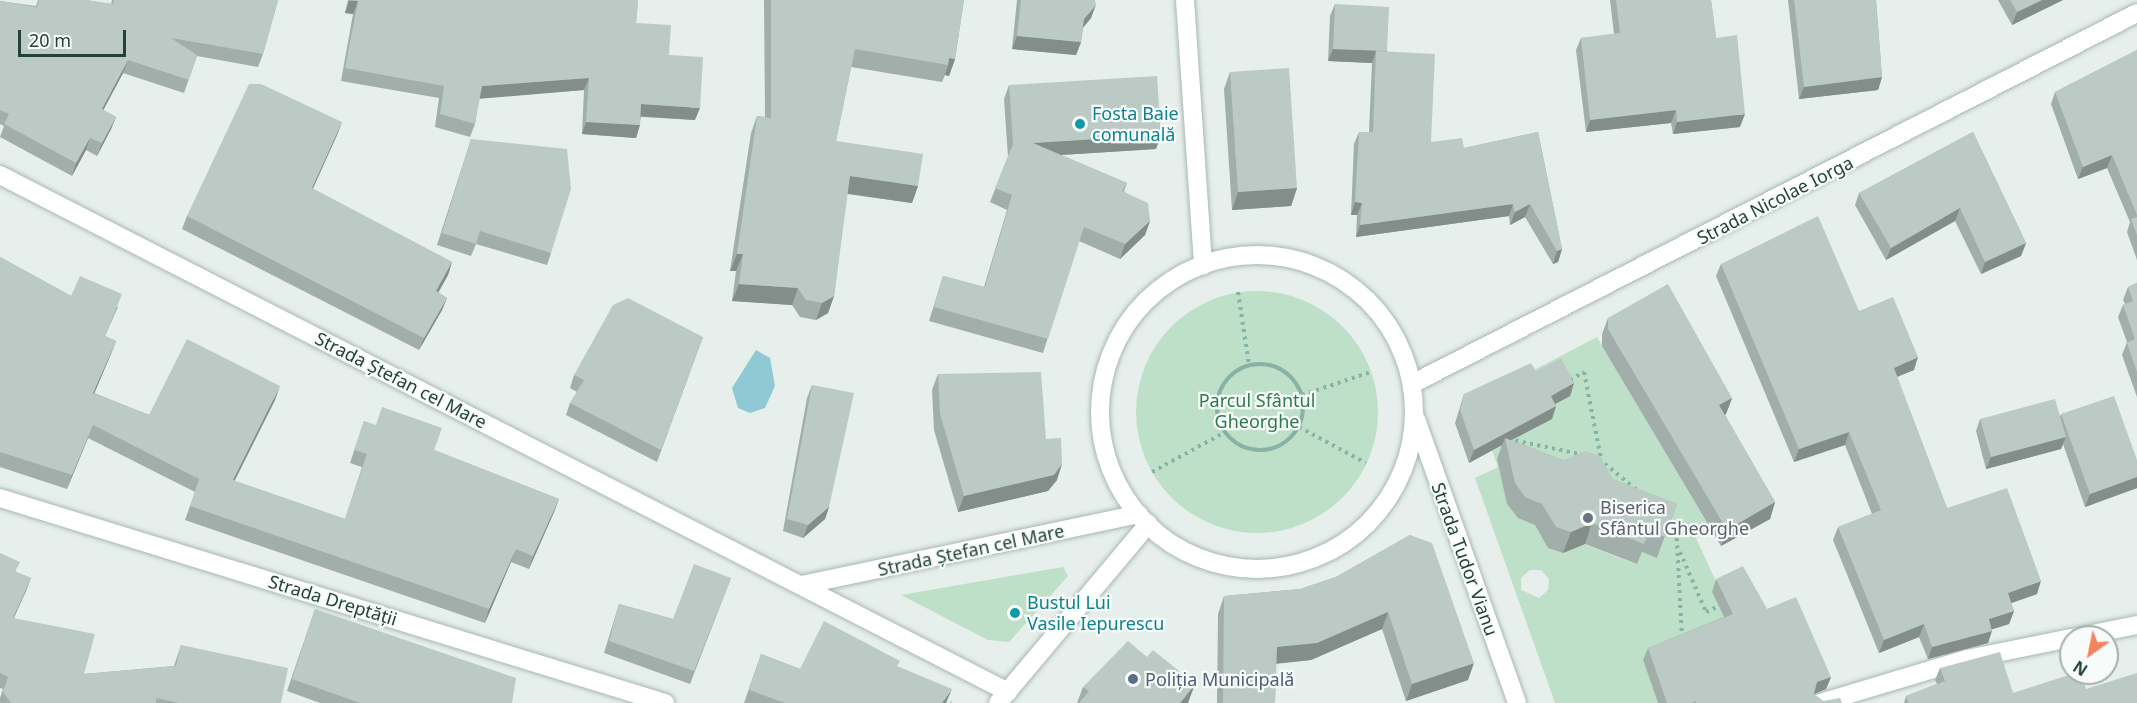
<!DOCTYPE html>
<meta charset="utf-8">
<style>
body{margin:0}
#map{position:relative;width:2137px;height:703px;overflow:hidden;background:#e6efeb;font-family:"Noto Sans",sans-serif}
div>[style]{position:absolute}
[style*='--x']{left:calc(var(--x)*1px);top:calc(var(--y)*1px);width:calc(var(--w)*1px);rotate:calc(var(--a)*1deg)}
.green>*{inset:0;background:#bfe0c8}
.round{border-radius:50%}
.water>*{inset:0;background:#8ec9d4}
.path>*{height:4px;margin-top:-2px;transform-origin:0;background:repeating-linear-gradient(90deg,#86b3a5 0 3px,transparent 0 7.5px)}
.path>.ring{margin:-2px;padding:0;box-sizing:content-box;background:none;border:4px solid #86b3a5;border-radius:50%}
.roads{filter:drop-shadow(0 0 2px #a8b8b2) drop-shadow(0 0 2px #a8b8b2)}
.street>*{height:18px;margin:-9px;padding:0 9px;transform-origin:9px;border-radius:9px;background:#fff}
.secondary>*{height:18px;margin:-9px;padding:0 9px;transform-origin:9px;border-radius:9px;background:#fff}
.secondary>.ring{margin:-9px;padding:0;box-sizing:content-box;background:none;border:18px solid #fff;border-radius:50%}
.wall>*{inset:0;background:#a1aea9}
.shaded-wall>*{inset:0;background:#838d89}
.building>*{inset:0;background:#bbcac4}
.dots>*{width:16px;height:16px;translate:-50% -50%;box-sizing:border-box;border:3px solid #f7fbf9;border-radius:50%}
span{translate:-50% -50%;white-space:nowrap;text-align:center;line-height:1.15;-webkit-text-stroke:4.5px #f7fbf9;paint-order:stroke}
.culture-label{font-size:18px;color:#0d838f}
.left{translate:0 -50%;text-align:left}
.street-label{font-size:18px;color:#24423a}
.park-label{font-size:18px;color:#2d7a4b}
.worship-label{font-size:18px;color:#5b616d}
.service-label{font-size:18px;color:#4e5e75}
.north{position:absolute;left:2059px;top:625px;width:60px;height:60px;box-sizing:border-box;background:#f7fbf9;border:2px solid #a3b1ad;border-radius:50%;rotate:213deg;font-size:16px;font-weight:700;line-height:24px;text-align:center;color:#24423a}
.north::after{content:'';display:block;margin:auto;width:21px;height:27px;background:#f4845f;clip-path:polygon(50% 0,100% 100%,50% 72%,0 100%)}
.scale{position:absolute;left:18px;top:30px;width:108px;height:27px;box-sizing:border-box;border:3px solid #24423a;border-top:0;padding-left:8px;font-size:18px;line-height:21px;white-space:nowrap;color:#24423a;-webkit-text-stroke:4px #f7fbf9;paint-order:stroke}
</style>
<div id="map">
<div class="green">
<i class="round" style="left:1136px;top:291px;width:242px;height:242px"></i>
<i style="clip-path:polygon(evenodd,1597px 337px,1712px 531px,1696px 538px,1719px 588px,1712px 592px,1724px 617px,1731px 614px,1643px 660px,1658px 703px,1555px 703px,1475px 478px,1498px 467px,1484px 428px,1488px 394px,1597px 337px,1540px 527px,1665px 538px,1657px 558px,1642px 552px,1636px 564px,1581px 543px,1563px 553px,1540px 527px,1597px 337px,1530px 570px,1541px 570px,1549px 579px,1548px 590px,1539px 598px,1521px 590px,1521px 578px,1530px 570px)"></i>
<i style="clip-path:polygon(1063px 567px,1068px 576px,1009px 642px,988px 640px,901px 595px)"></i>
</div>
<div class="water">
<i style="clip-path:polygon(756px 350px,770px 358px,775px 386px,765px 408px,750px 413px,738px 408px,732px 388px)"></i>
</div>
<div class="path">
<i style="--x:1238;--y:292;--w:74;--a:81.4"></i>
<i class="ring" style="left:1217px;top:364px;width:82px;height:82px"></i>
<i style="--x:1570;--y:380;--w:16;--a:-30"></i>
<i style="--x:1584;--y:372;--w:89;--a:78.9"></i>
<i style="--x:1302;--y:395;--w:73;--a:-18.4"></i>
<i style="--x:1299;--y:427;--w:76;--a:28.2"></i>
<i style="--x:1508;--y:439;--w:74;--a:11.8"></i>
<i style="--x:1599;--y:459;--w:49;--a:39.2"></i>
<i style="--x:1152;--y:472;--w:83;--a:-28.7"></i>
<i style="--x:1668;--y:516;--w:11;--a:41"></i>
<i style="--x:1676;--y:523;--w:113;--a:87"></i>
<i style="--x:1680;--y:552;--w:65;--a:66.6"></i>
<i style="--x:1706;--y:612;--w:14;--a:-25"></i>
<i style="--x:950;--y:702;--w:1;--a:45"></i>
</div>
<div class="roads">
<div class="street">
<i style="--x:0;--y:175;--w:1133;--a:27.15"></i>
<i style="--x:0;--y:498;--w:696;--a:17.13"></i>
<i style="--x:802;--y:585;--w:344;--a:-11.9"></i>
<i style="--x:2077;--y:637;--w:61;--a:-11.3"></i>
<i style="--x:1820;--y:703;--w:153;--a:-16.7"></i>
<i style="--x:1967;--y:659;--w:106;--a:-11.4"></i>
</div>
<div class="secondary">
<i style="--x:1185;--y:0;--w:266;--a:86.1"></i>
<i class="ring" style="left:1100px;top:255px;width:296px;height:296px"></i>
<i style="--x:1412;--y:384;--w:814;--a:-27.1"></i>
<i style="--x:1416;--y:419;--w:301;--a:70.4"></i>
<i style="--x:998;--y:703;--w:234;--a:-50"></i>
</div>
</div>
<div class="wall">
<i style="clip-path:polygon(38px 0,86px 0,111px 4px,112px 0,278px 0,263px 54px,258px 67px,197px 56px,184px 93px,123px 73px,103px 110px,116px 117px,111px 129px,97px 156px,86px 150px,72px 176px,0 137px,4px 126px,0 124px,0 1px,36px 6px)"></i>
<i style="clip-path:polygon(348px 0,638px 0,636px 23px,669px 55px,695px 120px,641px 117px,636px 138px,582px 134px,584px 90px,479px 98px,475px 124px,470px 137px,435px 127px,439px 98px,341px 81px,353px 14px,345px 13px)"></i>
<i style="clip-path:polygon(764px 0,964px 0,955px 59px,949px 76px,945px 75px,942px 82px,851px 67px,836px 141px,918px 186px,912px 203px,847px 194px,834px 296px,828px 313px,816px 320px,800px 317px,792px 305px,732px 301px,736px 271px,730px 271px,751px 133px,757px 116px,765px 117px)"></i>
<i style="clip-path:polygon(1017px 0,1095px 0,1091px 18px,1083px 28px,1081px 42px,1076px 55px,1012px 49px)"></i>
<i style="clip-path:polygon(1610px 0,1711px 0,1716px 38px,1740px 127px,1673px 134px,1671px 123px,1586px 132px,1576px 50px,1581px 38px,1614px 34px)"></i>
<i style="clip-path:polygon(1788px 0,1876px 0,1882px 77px,1878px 90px,1799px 99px)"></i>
<i style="clip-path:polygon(1998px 0,2063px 0,2012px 25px)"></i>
<i style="clip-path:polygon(1335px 4px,1387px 51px,1431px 142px,1464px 148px,1538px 132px,1562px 249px,1558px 262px,1553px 264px,1525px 217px,1510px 225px,1509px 216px,1356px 237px,1357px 215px,1351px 215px,1354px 144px,1359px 132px,1369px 132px,1372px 63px,1328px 61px,1330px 16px)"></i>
<i style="clip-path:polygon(2137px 50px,2137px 260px,2127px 232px,2130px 222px,2107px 168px,2078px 179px,2051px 104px,2055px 92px)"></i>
<i style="clip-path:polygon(1230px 72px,1297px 188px,1291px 206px,1232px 210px,1224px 89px)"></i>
<i style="clip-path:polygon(1009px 85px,1161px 135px,1156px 149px,1061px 155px,1127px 183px,1124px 191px,1150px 221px,1145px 235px,1120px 259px,1079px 241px,1043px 353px,929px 321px,943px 276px,984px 287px,1007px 210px,990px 202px,1008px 157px,1004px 99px)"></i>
<i style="clip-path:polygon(342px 122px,337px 135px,313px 189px,452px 262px,448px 275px,438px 292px,447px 298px,442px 310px,419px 350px,182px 229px,187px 216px)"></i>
<i style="clip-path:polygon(1973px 132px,2026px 243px,2021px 256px,1981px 274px,1955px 221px,1886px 260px,1855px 205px,1859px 193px)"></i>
<i style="clip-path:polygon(471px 139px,551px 253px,547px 265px,476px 244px,471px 256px,437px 245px)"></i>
<i style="clip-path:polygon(0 257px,71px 296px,118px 307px,105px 336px,116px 341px,94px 393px,149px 415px,275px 400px,234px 481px,345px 519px,362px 467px,350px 463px,364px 421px,434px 450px,559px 499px,554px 512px,529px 569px,511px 562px,485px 623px,185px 520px,195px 492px,88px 438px,67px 489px,0 467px)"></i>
<i style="clip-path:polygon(1721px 264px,1859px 311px,1914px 370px,1897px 377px,1947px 508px,2037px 594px,2011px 603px,2014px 611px,2009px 624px,1992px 629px,1988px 643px,1928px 659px,1919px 637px,1879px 653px,1833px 540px,1838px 527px,1872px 514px,1845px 445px,1794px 462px,1716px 276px)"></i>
<i style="clip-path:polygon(2137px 283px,2137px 397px,2122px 355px,2127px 342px,2118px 317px,2123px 305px,2125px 304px,2123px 300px,2128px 287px)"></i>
<i style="clip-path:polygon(1608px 318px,1732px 398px,1726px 414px,1725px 415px,1775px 502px,1770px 519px,1721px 546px,1602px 346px,1602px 334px)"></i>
<i style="clip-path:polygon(703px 337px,657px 462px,566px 415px,570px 403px,577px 392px,570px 388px,574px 375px)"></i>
<i style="clip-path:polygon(1536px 371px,1574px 383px,1570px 396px,1555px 404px,1556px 406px,1552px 419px,1511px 440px,1677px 504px,1657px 558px,1642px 552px,1637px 564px,1585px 544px,1563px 553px,1548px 548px,1535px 525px,1518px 518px,1507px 504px,1497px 459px,1502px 445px,1469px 463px,1455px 423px,1464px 394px)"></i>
<i style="clip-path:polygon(938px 374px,1046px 439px,1057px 480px,1048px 491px,958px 512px,934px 430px,932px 390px)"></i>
<i style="clip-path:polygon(812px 385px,829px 507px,825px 519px,803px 538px,783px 531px,807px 398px)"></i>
<i style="clip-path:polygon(2061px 414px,2137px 460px,2137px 488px,2085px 507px,2063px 444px,2061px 449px,1986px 469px,1976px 431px,1980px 419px,2060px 417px)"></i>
<i style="clip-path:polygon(1410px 535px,1468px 680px,1406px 701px,1382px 629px,1311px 660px,1276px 664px,1275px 703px,1217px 703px,1218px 614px,1224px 596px,1300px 589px,1336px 577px)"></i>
<i style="clip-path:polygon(0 553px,16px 572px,31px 578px,14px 618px,84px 674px,174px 666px,181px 645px,281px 703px,0 703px,0 698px,3px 689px,0 688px)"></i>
<i style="clip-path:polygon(731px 578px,690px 684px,604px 653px,619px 604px,673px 619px)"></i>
<i style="clip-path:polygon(1716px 579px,1767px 609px,1831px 677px,1826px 689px,1814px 694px,1823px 701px,1842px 703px,1658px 703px,1643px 660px,1648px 648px,1724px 617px,1712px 592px)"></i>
<i style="clip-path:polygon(315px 609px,512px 703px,320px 703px,287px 691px)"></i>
<i style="clip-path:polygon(761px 654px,800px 669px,898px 667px,947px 702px,946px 703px,744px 703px)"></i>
<i style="clip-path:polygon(1940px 668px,2013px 693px,2086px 689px,2137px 703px,1904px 703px,1906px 696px,1937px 684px,1935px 680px)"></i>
<i style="clip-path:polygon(1083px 687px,1189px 702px,1188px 703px,1077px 703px)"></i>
</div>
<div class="shaded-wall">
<i style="clip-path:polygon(2042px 0,2063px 0,2012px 25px,2017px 12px)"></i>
<i style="clip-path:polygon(349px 1px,358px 1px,353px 14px,345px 13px)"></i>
<i style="clip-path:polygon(1096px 5px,1091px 18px,1079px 32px,1084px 19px)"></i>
<i style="clip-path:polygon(1017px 36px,1081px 42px,1076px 55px,1012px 49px)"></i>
<i style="clip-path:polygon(1333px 49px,1387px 51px,1376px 51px,1372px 63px,1328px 61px)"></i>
<i style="clip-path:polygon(949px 58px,955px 59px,949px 76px,945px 75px,948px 65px)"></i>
<i style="clip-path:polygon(128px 60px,123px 73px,97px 122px,102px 109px)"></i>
<i style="clip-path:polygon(1882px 77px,1878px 90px,1799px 99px,1804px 87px)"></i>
<i style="clip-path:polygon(589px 78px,584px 90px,477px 99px,482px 86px)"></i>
<i style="clip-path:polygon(641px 104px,700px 108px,695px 120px,637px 116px)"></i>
<i style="clip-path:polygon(1676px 110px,1671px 123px,1586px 132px,1590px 120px)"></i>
<i style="clip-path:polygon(1745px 114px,1740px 127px,1673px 134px,1677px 122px)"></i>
<i style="clip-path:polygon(116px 117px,111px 129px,97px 156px,102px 143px)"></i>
<i style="clip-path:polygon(342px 122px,337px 135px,307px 201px,312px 188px)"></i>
<i style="clip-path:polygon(586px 122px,640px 125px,636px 138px,582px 134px)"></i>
<i style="clip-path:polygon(1161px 135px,1156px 149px,1028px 157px,1033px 143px)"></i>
<i style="clip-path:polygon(90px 138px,86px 150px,72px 176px,76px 163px)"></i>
<i style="clip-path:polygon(2112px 155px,2107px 168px,2078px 179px,2083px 167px)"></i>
<i style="clip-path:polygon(850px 176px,918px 186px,912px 203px,843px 193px)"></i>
<i style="clip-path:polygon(1297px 188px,1291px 206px,1232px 210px,1238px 192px)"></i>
<i style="clip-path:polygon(1355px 202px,1362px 203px,1357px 215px,1351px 215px)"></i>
<i style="clip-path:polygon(1513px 204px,1509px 216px,1356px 237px,1360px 225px)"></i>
<i style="clip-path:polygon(1530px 204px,1525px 217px,1510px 225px,1515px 212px)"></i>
<i style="clip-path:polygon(1960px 208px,1955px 221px,1886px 260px,1891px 248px)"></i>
<i style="clip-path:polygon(1150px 221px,1145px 235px,1120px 259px,1125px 244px)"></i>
<i style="clip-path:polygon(2026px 243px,2021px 256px,1981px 274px,1985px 262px)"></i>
<i style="clip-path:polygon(1562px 249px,1558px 262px,1553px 264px,1557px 251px)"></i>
<i style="clip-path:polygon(737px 254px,743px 254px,736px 271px,730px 271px)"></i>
<i style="clip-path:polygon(452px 262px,448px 275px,432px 304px,436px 291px)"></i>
<i style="clip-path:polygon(739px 284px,798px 288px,792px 305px,732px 301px)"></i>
<i style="clip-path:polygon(834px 296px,828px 313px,816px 320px,822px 303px)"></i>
<i style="clip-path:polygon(447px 298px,442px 310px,419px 350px,424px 338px)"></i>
<i style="clip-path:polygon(116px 341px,111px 354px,89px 406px,93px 393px)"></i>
<i style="clip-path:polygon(1918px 357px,1914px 370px,1889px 380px,1894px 368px)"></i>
<i style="clip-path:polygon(1574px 383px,1570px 396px,1546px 409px,1551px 396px)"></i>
<i style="clip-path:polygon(280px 386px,275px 400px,228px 494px,233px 480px)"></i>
<i style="clip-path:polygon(1732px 398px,1726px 414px,1713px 421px,1719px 405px)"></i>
<i style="clip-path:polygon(1556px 406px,1552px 419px,1506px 443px,1505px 438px,1502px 445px,1469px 463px,1474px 450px)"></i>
<i style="clip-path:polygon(93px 425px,88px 438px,67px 489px,72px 475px)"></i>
<i style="clip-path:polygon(1849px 432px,1845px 445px,1794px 462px,1799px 449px)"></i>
<i style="clip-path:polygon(2066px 437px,2061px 449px,1986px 469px,1991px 457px)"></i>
<i style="clip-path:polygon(1062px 464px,1057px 480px,1048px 491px,958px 512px,964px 496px)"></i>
<i style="clip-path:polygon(2137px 477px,2137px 488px,2085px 507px,2090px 494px)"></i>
<i style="clip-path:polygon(559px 499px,554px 512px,529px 569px,533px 556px)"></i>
<i style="clip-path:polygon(1775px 502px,1770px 519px,1721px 546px,1727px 530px)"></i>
<i style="clip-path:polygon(829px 507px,825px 519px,803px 538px,808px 525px)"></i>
<i style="clip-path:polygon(1592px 523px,1585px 544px,1563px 553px,1571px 532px)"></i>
<i style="clip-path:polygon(516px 549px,511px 562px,485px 623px,489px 609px)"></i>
<i style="clip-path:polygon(31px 578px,26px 591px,8px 630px,13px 618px)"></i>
<i style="clip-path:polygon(2041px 581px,2037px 594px,2003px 606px,2008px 593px)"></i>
<i style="clip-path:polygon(2014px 611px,2009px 624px,1984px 632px,1989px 619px)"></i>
<i style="clip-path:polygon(1388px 612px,1382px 629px,1311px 660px,1270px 664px,1277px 647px)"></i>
<i style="clip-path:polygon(1924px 624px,1919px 637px,1879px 653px,1884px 640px)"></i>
<i style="clip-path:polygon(1992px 631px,1988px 643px,1928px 659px,1932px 647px)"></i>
<i style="clip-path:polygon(1474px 663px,1468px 680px,1406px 701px,1412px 684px)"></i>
<i style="clip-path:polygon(1831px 677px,1826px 689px,1812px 695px,1817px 682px)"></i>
<i style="clip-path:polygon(1195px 684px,1188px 703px,1180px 703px)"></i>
<i style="clip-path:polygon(952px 689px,946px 703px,942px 703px)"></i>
</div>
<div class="building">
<i style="clip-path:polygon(39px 0,86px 0,113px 4px,114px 0,278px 0,263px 54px,171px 38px,197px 55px,189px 80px,128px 60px,102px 109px,116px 117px,102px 143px,90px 138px,76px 163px,4px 124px,9px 114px,0 110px,0 1px,37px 7px)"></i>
<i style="clip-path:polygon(349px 0,638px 0,636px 23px,671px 25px,669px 55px,703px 57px,700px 108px,641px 104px,640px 125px,586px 122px,589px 78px,482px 86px,475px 124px,440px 114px,444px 86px,345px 68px,358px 1px)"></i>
<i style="clip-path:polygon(771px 0,964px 0,955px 59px,949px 58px,948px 65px,855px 49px,836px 141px,923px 154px,918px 186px,850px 176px,834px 296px,822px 303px,806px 300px,798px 288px,739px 284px,743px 254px,737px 254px,757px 116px,771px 118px)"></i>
<i style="clip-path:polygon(1021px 0,1095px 0,1096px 5px,1084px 19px,1081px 42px,1017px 36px)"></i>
<i style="clip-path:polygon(1616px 0,1711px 0,1716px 38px,1737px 35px,1745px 114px,1677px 122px,1676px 110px,1590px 120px,1581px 38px,1620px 33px)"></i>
<i style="clip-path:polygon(1794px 0,1876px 0,1882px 77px,1804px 87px)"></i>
<i style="clip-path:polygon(2010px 0,2042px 0,2017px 12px)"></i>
<i style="clip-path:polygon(1335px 4px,1389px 7px,1387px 51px,1333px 49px)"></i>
<i style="clip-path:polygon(2137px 50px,2137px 215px,2112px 155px,2083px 167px,2055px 92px)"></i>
<i style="clip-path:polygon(1376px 51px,1435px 54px,1431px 142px,1462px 138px,1464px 148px,1538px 132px,1562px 249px,1557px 251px,1530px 204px,1515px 212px,1513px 204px,1360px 225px,1362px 203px,1355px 202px,1359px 132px,1373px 132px)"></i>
<i style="clip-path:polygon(1289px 68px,1297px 188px,1238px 192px,1230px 72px)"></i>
<i style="clip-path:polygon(1157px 76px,1161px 135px,1033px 143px,1127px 183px,1122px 191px,1148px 203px,1150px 221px,1125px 244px,1084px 227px,1048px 339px,934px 307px,943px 276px,985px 287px,1012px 195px,995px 188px,1013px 144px,1009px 85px)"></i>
<i style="clip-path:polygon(249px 84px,261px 84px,342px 122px,312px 188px,452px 262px,436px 291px,447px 298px,424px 338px,187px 216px)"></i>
<i style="clip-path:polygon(1973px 132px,2026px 243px,1985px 262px,1960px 208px,1891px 248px,1859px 193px)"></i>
<i style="clip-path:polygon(471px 139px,567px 149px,571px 189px,551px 253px,480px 231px,476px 244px,442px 233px)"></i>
<i style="clip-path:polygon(1818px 216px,1859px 311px,1893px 297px,1918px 357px,1894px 368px,1947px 508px,2007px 488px,2041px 581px,2008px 593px,2014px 611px,1989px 619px,1992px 631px,1932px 647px,1924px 624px,1884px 640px,1838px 527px,1881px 510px,1849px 432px,1799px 449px,1721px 264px)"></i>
<i style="clip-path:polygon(2137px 217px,2137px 235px,2131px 219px)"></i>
<i style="clip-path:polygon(0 257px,71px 296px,80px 276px,122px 294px,105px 336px,116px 341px,93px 393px,149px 415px,187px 339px,280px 386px,233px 480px,345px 519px,367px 454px,354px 450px,364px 421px,376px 425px,382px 407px,442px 428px,434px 450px,559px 499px,533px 556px,516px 549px,489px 609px,190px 506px,199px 479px,93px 425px,72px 475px,0 452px)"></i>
<i style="clip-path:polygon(2137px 283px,2137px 372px,2127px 343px,2135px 339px,2123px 305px,2133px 301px,2128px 287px)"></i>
<i style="clip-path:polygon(1668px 284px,1732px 398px,1719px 405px,1775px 502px,1727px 530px,1608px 329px,1608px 318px)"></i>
<i style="clip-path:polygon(628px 298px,703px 337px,661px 450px,570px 403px,584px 380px,574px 375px,613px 305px)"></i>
<i style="clip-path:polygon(1561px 358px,1574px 383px,1551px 396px,1556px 406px,1474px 450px,1460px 410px,1464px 394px,1531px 363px,1536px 371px)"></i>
<i style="clip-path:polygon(1041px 372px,1046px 439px,1061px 438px,1062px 464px,1054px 475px,964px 496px,940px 414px,938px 374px)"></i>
<i style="clip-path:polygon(812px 385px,854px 393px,829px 507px,808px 525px,787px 519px)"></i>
<i style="clip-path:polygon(2114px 396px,2137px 460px,2137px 477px,2090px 494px,2061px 414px)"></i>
<i style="clip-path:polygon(2055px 399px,2066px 437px,1991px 457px,1980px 419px)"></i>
<i style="clip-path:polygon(1505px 438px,1563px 460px,1585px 451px,1600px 456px,1613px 479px,1677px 504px,1665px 537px,1649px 531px,1644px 544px,1592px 523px,1571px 532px,1556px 527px,1542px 504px,1525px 497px,1515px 483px)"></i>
<i style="clip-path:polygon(1410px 535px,1432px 543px,1474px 663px,1412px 684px,1388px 612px,1317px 643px,1277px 647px,1275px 703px,1223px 703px,1224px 596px,1300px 589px,1336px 577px)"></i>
<i style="clip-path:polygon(0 553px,20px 562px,15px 572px,31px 578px,13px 618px,95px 634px,84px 674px,176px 666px,181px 645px,288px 668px,281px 703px,179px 703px,156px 698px,156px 703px,11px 703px,3px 692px,8px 677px,0 673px)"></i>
<i style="clip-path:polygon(694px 564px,731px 578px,694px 671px,609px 641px,619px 604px,673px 619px)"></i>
<i style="clip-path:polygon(1743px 566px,1767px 609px,1796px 597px,1831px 677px,1817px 682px,1814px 694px,1823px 701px,1840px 698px,1842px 703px,1696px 703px,1696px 701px,1690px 703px,1667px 703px,1648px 648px,1733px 614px,1716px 579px)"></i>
<i style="clip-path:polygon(315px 609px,516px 678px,512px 703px,360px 703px,292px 679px)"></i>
<i style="clip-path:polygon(824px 621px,900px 661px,897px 666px,952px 689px,942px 703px,785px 703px,749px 690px,761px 654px,800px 669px)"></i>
<i style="clip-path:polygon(1128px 641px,1147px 657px,1153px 650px,1195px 684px,1180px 703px,1079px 703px,1089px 691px,1083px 687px)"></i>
<i style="clip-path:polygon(2000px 652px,2013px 693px,2075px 673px,2081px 673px,2086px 689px,2137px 673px,2137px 703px,1909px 703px,1906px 696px,1945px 681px,1940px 668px)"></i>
</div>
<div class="dots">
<i style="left:1080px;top:124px;background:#0f9aa8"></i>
<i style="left:1588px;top:518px;background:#6b7280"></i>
<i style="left:1015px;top:613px;background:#0f9aa8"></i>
<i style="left:1133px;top:679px;background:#5c6f8a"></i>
</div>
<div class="culture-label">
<span class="left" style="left:1092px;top:124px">Fosta Baie<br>comunală</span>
<span class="left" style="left:1027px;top:613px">Bustul Lui<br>Vasile Iepurescu</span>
</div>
<div class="street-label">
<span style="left:1775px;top:200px;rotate:-27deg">Strada Nicolae Iorga</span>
<span style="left:401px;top:380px;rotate:27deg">Strada Ștefan cel Mare</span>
<span style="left:971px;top:550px;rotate:-12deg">Strada Ștefan cel Mare</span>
<span style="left:1465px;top:559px;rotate:70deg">Strada Tudor Vianu</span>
<span style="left:333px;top:600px;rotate:17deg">Strada Dreptății</span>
</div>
<div class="park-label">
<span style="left:1257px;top:411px">Parcul Sfântul<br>Gheorghe</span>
</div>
<div class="worship-label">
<span class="left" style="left:1600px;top:518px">Biserica<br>Sfântul Gheorghe</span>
</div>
<div class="service-label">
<span class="left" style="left:1145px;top:679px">Poliția Municipală</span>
</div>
<div class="north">N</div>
<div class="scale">20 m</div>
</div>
